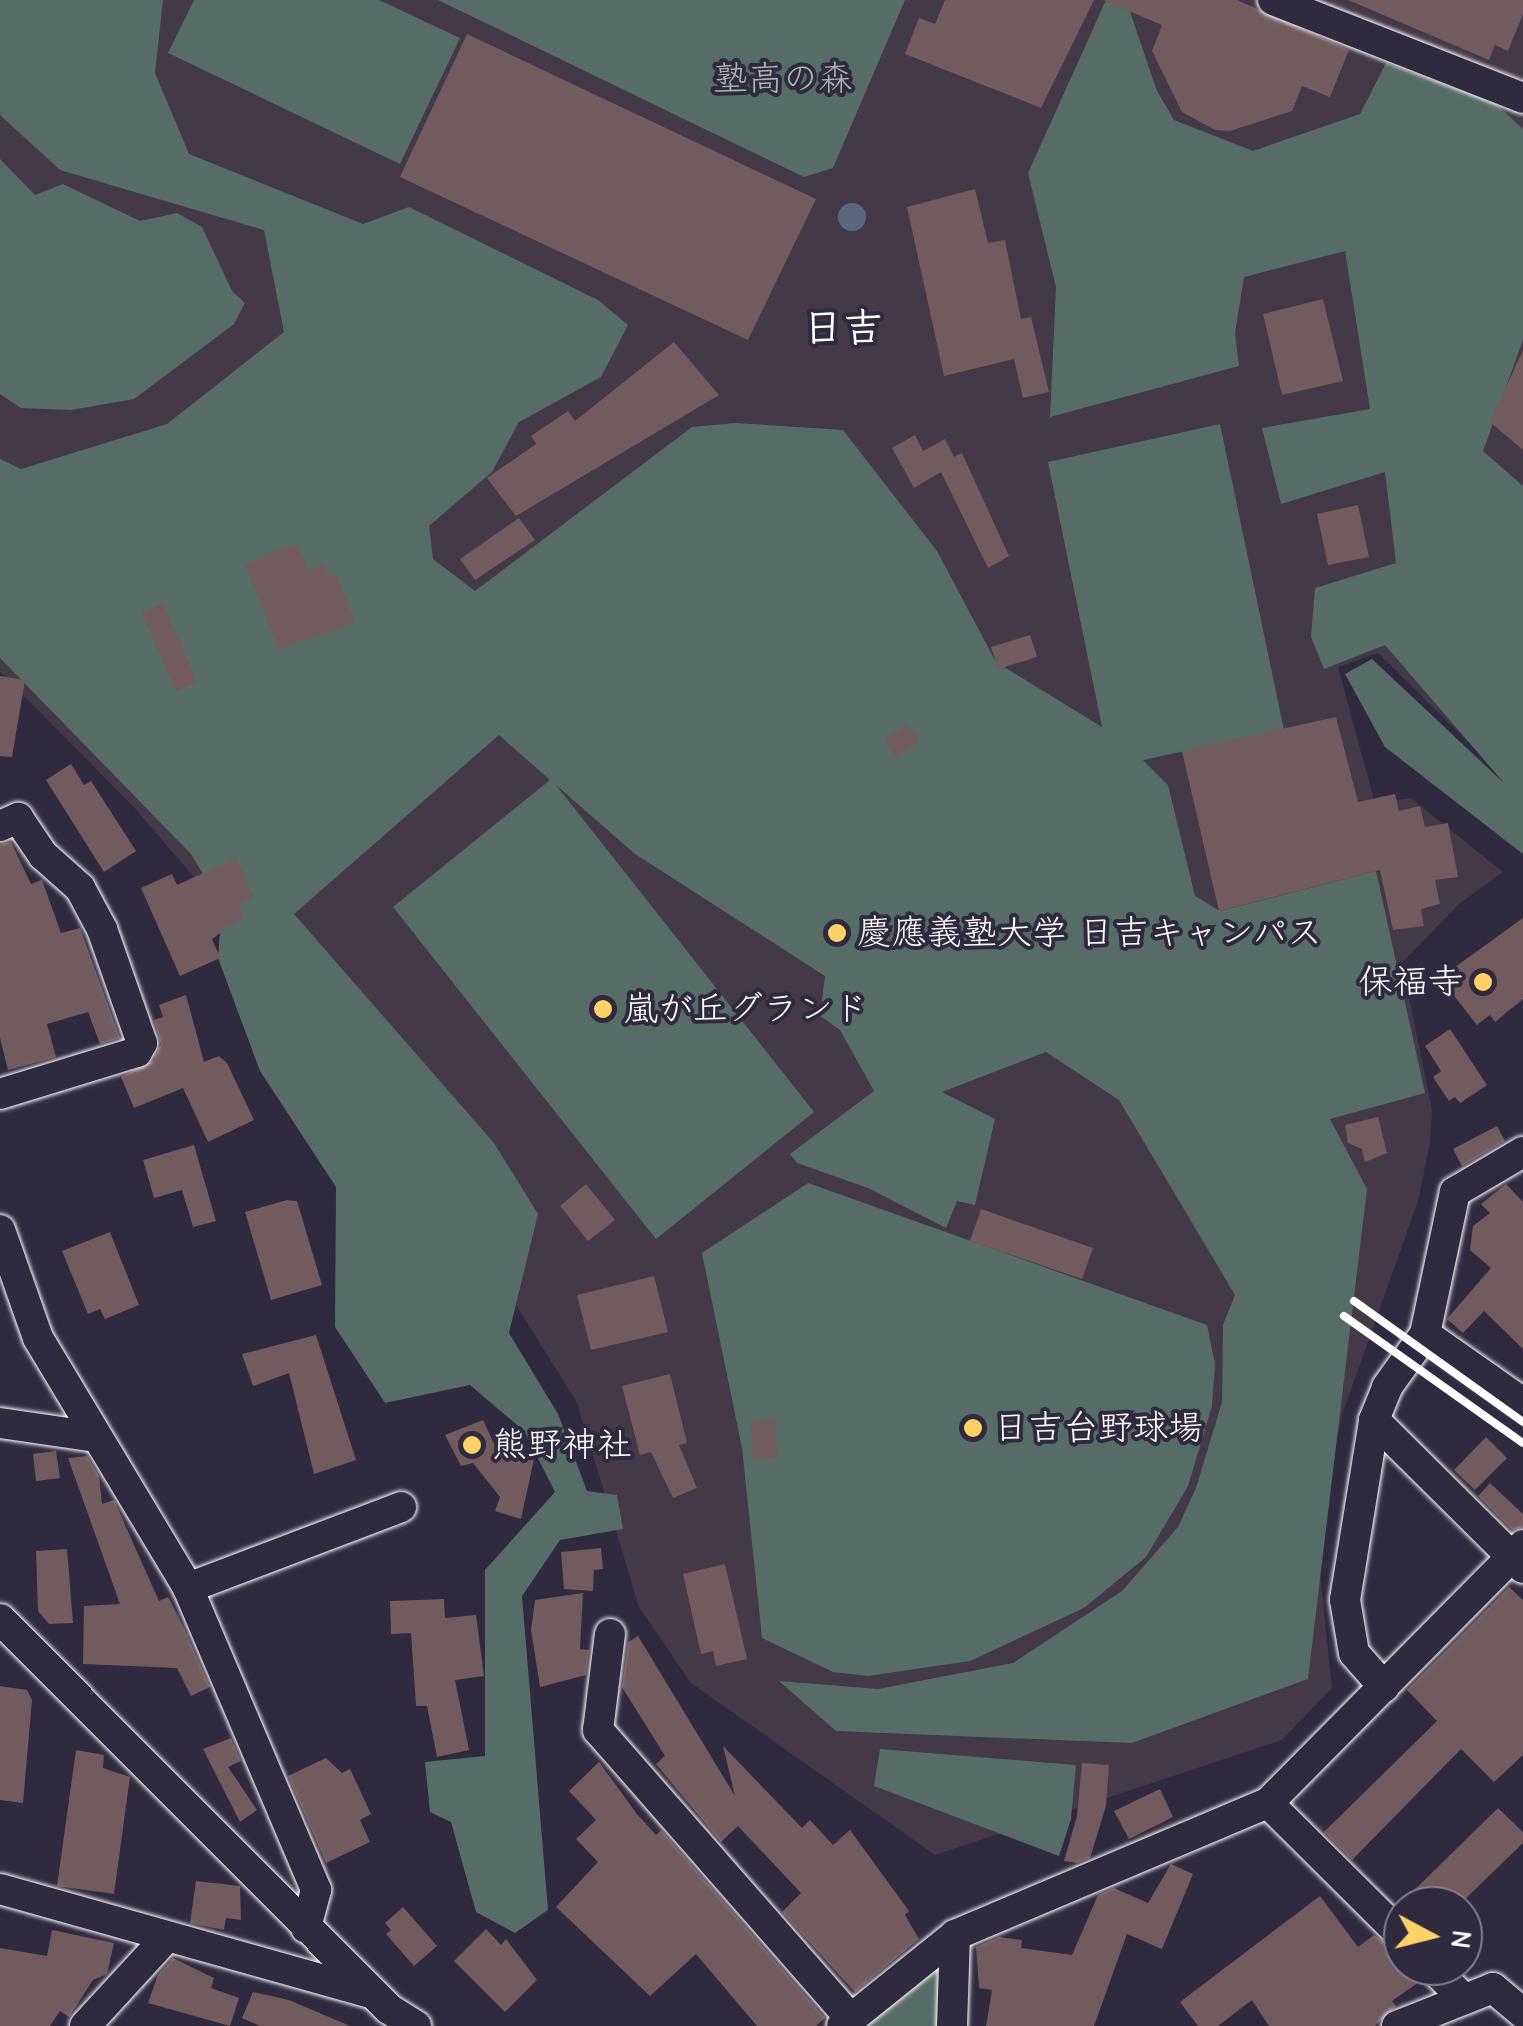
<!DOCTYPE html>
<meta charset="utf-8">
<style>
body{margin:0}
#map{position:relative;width:1523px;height:2026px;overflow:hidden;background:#2f2a3d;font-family:"Comic Neue","Klee One",sans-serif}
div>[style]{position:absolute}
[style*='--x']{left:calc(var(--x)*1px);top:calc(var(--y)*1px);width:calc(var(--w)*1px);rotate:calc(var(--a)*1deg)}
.built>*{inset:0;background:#433947}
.green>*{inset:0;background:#576c66}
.water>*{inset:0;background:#5a677e}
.round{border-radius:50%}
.building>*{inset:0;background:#715b5f}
.roads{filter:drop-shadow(0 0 2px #fff) drop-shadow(0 0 2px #fff)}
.minor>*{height:30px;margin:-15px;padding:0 15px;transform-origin:15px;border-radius:15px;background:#2f2a3d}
.rail>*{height:8px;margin:-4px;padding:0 4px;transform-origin:4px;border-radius:4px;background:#fff}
.dots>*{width:28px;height:28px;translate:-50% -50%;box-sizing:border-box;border:5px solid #2f2a3d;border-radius:50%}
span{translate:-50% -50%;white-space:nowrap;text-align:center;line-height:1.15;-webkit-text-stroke:8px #2f2a3d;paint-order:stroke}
.park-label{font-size:35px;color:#abb6b2}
.poi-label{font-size:35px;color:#fff}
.left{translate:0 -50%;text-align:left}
.right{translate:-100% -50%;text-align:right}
.quarter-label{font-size:40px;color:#fff;font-weight:700}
.north{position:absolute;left:1383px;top:1886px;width:100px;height:100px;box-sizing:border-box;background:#2f2a3d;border:2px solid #827f8b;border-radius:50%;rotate:97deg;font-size:28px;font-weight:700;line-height:40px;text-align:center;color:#fff}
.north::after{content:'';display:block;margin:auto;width:35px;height:45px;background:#ffd166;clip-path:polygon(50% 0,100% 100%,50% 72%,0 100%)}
</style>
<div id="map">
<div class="built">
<i style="clip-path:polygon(0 0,1523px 0,1523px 796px,1378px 653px,1338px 667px,1375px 803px,1411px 798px,1503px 872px,1459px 904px,1402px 963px,1432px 1110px,1430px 1142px,1418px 1201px,1343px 1412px,1316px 1535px,1332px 1688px,1282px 1740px,935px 1855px,691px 1683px,639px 1607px,577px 1403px,395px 1111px,132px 805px,0 672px)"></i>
</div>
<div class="green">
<i style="clip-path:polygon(0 0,163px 0,155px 73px,189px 154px,363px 224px,409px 207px,598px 300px,628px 325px,601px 377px,519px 422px,492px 472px,429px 526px,433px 559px,475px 591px,692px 427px,736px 423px,843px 430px,937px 551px,996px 662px,1102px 727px,1048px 462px,1220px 424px,1284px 730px,1143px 760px,1168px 785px,1195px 896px,1220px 911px,1376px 871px,1425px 1093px,1330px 1119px,1367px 1189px,1308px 1679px,1132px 1743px,836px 1731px,779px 1681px,878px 1689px,1013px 1663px,1122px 1591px,1178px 1527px,1196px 1488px,1222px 1402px,1223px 1325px,1235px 1295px,1119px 1100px,1046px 1052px,942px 1092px,995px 1119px,975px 1205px,957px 1201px,946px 1228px,868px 1188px,797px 1163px,790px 1154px,874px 1091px,840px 1030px,820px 1016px,825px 976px,635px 854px,556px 785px,814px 1112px,656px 1239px,393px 907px,550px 780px,499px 735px,294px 914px,494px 1143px,538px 1214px,509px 1333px,558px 1414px,587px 1491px,617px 1495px,623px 1529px,560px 1540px,522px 1596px,548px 1910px,515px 1933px,476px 1912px,451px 1822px,430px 1812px,425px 1762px,485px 1756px,485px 1570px,555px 1492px,524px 1431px,470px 1385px,385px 1403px,335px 1327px,336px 1187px,260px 1071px,218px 958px,222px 905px,191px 854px,0 658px,0 459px,21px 469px,167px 424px,284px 332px,264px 230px,60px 170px,0 115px)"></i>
<i style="clip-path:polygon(194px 0,379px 0,460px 38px,400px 164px,168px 53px)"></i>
<i style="clip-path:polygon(438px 0,905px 0,833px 168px,804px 177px)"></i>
<i style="clip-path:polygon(1106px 0,1126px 0,1157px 91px,1174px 120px,1253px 151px,1360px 114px,1386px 63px,1495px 103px,1523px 129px,1523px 340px,1483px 451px,1523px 486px,1523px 854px,1385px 747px,1345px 674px,1372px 659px,1504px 783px,1385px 645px,1324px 669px,1311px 637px,1315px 588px,1396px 563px,1385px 472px,1281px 504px,1262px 428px,1370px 409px,1345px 251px,1244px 277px,1235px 333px,1239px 366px,1050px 417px,1056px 287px,1028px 173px)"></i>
<i style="clip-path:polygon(0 159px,35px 195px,63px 184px,140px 221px,177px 213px,202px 227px,232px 291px,245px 303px,234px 324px,134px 399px,71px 410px,21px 408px,0 394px)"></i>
<i style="clip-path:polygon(808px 1183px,1207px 1325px,1215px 1364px,1212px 1406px,1188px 1486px,1146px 1557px,1084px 1608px,970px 1661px,868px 1676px,833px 1672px,762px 1638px,742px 1448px,702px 1253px)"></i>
<i style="clip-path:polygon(880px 1749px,1076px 1765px,1071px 1819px,1059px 1856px,874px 1786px)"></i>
<i style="clip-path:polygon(947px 1965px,946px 2026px,855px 2026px,914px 1971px)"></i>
</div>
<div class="water">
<i class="round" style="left:838px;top:203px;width:28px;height:28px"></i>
</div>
<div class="building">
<i style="clip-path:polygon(945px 0,1094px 0,1041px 108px,905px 54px,919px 18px,935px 24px)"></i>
<i style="clip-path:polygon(1103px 0,1237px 0,1349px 50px,1330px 97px,1302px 86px,1292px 111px,1230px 131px,1215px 130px,1182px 112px,1152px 51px,1162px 25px)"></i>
<i style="clip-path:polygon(1348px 0,1523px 0,1523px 14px,1508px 51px,1495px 45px,1489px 60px)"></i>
<i style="clip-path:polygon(467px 34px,816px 199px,748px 340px,400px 177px)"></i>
<i style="clip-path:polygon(975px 189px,988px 243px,1005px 240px,1021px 319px,1031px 317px,1049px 392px,1023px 398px,1014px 359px,944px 376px,907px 207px)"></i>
<i style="clip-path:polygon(1323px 299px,1343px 381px,1282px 395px,1263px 314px)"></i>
<i style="clip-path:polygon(674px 342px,719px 395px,516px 516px,487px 478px,536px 444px,531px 436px,568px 411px,575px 421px)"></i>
<i style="clip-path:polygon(1523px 350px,1523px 450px,1490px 422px)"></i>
<i style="clip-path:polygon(915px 435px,923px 451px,945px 439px,954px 457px,962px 453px,1009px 556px,988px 568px,941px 472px,914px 488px,892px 448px)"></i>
<i style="clip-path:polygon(1358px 505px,1369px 557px,1328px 565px,1317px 514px)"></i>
<i style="clip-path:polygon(519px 518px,535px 540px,475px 580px,460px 559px)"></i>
<i style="clip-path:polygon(297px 543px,308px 570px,324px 564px,329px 576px,336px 574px,355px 623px,279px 649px,245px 564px)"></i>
<i style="clip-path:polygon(163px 603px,197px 682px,176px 691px,142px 613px)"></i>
<i style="clip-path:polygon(1030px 635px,1037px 657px,998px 669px,991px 647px)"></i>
<i style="clip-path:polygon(0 676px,25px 680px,12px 757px,0 756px)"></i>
<i style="clip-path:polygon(1336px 717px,1358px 802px,1395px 794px,1399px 811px,1420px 806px,1425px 827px,1448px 823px,1458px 877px,1435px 880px,1440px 904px,1421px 909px,1424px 926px,1393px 930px,1380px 870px,1219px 911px,1182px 751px)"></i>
<i style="clip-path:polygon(906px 724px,919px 741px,896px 758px,886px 740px)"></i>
<i style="clip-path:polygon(71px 764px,84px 785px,91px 781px,136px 851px,104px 872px,46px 780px)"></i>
<i style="clip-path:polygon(11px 842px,31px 884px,42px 880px,61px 933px,80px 928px,120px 1038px,100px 1044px,88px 1012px,47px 1024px,56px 1057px,8px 1070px,0 1038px,0 844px)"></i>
<i style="clip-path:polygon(236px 858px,254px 898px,238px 905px,244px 916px,212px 939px,220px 958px,180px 976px,141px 888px,172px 874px,177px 885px)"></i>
<i style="clip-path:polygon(1523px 918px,1523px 999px,1495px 1022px,1490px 1015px,1477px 1025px,1440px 978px)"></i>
<i style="clip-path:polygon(186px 995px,204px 1062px,219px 1056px,227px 1063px,254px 1120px,208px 1142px,183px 1088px,134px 1108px,121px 1077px,153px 1061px,161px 1044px,154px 1020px,163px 1017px,159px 1005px)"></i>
<i style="clip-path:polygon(1450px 1029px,1487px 1085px,1460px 1103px,1455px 1097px,1449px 1101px,1433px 1077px,1441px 1071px,1425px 1046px)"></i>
<i style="clip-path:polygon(1378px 1117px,1387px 1153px,1365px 1162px,1362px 1149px,1348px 1143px,1345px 1125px)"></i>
<i style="clip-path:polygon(1497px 1126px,1505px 1141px,1462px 1166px,1453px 1149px)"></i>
<i style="clip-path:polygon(194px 1145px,216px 1221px,193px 1227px,182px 1190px,154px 1198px,143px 1160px)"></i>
<i style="clip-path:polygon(586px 1184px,615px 1220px,588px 1241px,560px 1206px)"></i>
<i style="clip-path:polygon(1506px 1184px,1523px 1202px,1523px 1349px,1484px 1311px,1463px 1333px,1447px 1319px,1491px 1268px,1470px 1250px,1473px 1226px,1490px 1213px,1481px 1204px)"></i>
<i style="clip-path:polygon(287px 1200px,297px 1201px,322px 1285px,271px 1300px,245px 1212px)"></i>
<i style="clip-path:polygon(981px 1209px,1093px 1248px,1082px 1279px,970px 1241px)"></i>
<i style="clip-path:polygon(110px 1232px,139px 1305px,105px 1319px,100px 1309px,88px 1314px,62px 1251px)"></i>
<i style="clip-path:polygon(654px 1276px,668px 1332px,591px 1350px,577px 1295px)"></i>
<i style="clip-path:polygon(316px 1335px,356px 1460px,314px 1474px,289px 1373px,253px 1386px,242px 1354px)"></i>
<i style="clip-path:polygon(670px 1374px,687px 1443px,679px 1445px,697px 1488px,673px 1498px,651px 1452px,640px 1455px,622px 1386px)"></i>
<i style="clip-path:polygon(775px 1419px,777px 1458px,753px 1460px,751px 1421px)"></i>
<i style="clip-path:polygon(483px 1420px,495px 1446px,534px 1459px,521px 1519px,495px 1511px,500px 1497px,473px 1463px,461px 1466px,445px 1435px)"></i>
<i style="clip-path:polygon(1486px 1437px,1507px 1458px,1475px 1490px,1454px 1470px)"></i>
<i style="clip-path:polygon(56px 1451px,60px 1478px,36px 1481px,33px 1454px)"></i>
<i style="clip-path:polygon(87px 1456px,99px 1476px,102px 1504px,114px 1500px,159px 1601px,168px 1597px,184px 1628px,210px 1687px,191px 1696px,177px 1668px,83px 1664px,84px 1606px,120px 1604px,68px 1458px)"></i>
<i style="clip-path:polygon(1490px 1483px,1523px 1514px,1523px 1527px,1512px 1530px,1478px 1496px)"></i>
<i style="clip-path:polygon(601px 1548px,603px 1569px,594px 1570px,593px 1591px,564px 1589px,561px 1552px)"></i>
<i style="clip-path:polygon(67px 1549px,73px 1623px,49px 1624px,38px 1611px,36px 1551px)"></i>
<i style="clip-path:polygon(725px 1564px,747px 1659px,716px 1666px,713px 1651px,701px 1654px,683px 1574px)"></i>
<i style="clip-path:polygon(1509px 1587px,1523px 1600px,1523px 1755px,1494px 1782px,1461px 1749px,1352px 1860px,1324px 1832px,1437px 1721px,1407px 1690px)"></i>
<i style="clip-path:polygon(583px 1593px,580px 1649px,589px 1650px,586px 1675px,540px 1687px,531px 1630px,535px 1600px)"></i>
<i style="clip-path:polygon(444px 1599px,445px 1618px,476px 1615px,484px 1676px,455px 1680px,469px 1750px,437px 1757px,427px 1706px,416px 1706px,411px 1633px,391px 1634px,390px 1601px)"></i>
<i style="clip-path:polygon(638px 1636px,735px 1796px,723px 1746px,802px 1828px,810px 1820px,833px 1845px,850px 1830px,909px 1911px,905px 1915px,919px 1939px,855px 1992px,782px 1912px,801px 1893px,738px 1826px,721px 1842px,656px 1764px,665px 1756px,622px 1687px,628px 1642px)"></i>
<i style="clip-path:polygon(0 1686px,27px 1690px,32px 1700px,23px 1803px,0 1800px)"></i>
<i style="clip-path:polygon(231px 1738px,241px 1761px,228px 1767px,257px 1810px,240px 1822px,203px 1749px)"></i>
<i style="clip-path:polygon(76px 1750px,104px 1755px,103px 1768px,130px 1777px,114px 1894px,57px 1886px)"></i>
<i style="clip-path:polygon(326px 1758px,342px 1773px,350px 1769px,371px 1814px,360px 1820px,370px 1842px,326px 1863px,288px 1776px)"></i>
<i style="clip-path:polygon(599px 1762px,637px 1814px,656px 1835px,661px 1830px,825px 2018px,816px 2026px,757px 2026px,696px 1954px,650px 1996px,556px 1907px,598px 1862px,576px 1839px,596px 1820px,569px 1791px)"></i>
<i style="clip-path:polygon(1082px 1763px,1109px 1765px,1106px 1806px,1090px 1858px,1077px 1863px,1064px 1861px,1077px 1816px)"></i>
<i style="clip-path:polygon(1160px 1789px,1173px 1817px,1129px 1839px,1114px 1811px)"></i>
<i style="clip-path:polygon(1498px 1808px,1523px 1832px,1523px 1843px,1458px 1906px,1398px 1906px)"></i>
<i style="clip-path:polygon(1171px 1864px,1193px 1874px,1162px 1949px,1127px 1934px,1094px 2026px,986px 2026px,992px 1990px,979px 1988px,976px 1947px,999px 1937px,1022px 1940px,1021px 1948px,1072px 1955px,1098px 1895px,1114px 1888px,1148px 1903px)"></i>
<i style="clip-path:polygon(196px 1881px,240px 1886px,241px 1920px,226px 1918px,224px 1930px,190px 1923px)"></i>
<i style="clip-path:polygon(1320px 1896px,1358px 1947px,1374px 1935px,1403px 1955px,1403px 1966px,1419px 1982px,1392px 2001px,1396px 2006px,1375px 2026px,1269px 2026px,1252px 2000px,1218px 2026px,1198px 2026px,1180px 2002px)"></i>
<i style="clip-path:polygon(403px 1907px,437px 1946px,414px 1966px,386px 1934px,391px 1930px,385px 1923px)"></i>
<i style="clip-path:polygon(486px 1929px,501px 1945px,506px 1939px,537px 1980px,505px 2012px,454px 1961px)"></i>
<i style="clip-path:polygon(52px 1930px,114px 1943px,107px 1974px,93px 1980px,69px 2017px,60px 2011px,50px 2026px,0 2026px,0 1948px,47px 1956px)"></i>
<i style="clip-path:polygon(173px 1958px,214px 1978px,211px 1988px,239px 1998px,230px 2026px,148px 2003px,158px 1975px)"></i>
<i style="clip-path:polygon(253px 1992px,289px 2000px,350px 2026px,260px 2026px,242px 2018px)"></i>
</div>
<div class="roads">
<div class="minor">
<i style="--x:1273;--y:0;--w:269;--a:21.4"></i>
<i style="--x:0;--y:826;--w:20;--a:-24"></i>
<i style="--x:18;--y:818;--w:45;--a:56"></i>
<i style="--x:43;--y:855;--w:50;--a:41.7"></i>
<i style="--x:80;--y:888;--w:47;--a:61.8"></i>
<i style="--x:102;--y:929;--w:121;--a:70.7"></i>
<i style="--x:142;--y:1043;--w:10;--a:119"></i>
<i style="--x:137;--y:1052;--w:143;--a:163"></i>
<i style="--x:0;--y:1230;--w:114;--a:70.6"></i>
<i style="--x:38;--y:1338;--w:292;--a:59"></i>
<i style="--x:188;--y:1588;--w:328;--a:67"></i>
<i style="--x:316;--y:1890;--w:39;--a:105"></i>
<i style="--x:1425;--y:1334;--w:120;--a:35.1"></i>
<i style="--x:1374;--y:1420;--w:210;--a:44.8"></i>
<i style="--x:0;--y:1423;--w:97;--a:8.3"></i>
<i style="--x:188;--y:1588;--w:228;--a:-20.8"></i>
<i style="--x:0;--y:1619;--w:551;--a:45.07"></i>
<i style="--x:389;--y:2009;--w:32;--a:32"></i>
<i style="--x:610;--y:1634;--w:97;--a:97.1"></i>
<i style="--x:598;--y:1730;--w:383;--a:48.8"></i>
<i style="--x:1384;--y:1687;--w:45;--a:-131.4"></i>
<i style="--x:1354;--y:1653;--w:54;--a:-99.6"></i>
<i style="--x:1345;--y:1600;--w:182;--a:-80.8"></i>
<i style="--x:1374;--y:1420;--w:35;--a:-68"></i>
<i style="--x:1387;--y:1387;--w:65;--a:-54.4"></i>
<i style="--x:1425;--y:1334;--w:145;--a:-78.1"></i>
<i style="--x:1455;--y:1192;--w:79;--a:-30.5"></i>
<i style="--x:1268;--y:1803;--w:190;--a:44.8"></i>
<i style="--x:0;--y:1889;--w:385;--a:15.7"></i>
<i style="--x:1431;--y:1966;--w:47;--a:45"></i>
<i style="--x:85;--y:2026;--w:118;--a:-47.4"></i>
<i style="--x:842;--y:2026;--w:145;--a:-38.8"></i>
<i style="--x:955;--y:1935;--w:340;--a:-22.9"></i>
<i style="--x:1268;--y:1803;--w:363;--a:-45.3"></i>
<i style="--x:952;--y:2026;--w:91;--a:-88.1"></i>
<i style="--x:1397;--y:2026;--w:103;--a:-21.6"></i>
<i style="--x:1493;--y:1988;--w:39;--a:40"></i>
</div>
</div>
<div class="rail">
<i style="--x:1354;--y:1301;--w:208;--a:35.6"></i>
<i style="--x:1344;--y:1316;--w:219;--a:35.4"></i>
</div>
<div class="dots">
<i style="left:837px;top:933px;background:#ffd166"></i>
<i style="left:1483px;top:982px;background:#ffd166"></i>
<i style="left:603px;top:1009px;background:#ffd166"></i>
<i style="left:973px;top:1428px;background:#ffd166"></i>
<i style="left:472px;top:1445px;background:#ffd166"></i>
</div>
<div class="park-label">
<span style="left:783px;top:79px">塾高の森</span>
</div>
<div class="poi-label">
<span class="left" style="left:857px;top:933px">慶應義塾大学 日吉キャンパス</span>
<span class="right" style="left:1463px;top:982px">保福寺</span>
<span class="left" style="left:623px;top:1009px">嵐が丘グランド</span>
<span class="left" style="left:993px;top:1428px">日吉台野球場</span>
<span class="left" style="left:492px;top:1445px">熊野神社</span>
</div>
<div class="quarter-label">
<span style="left:843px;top:328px">日吉</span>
</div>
<div class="north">N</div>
</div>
